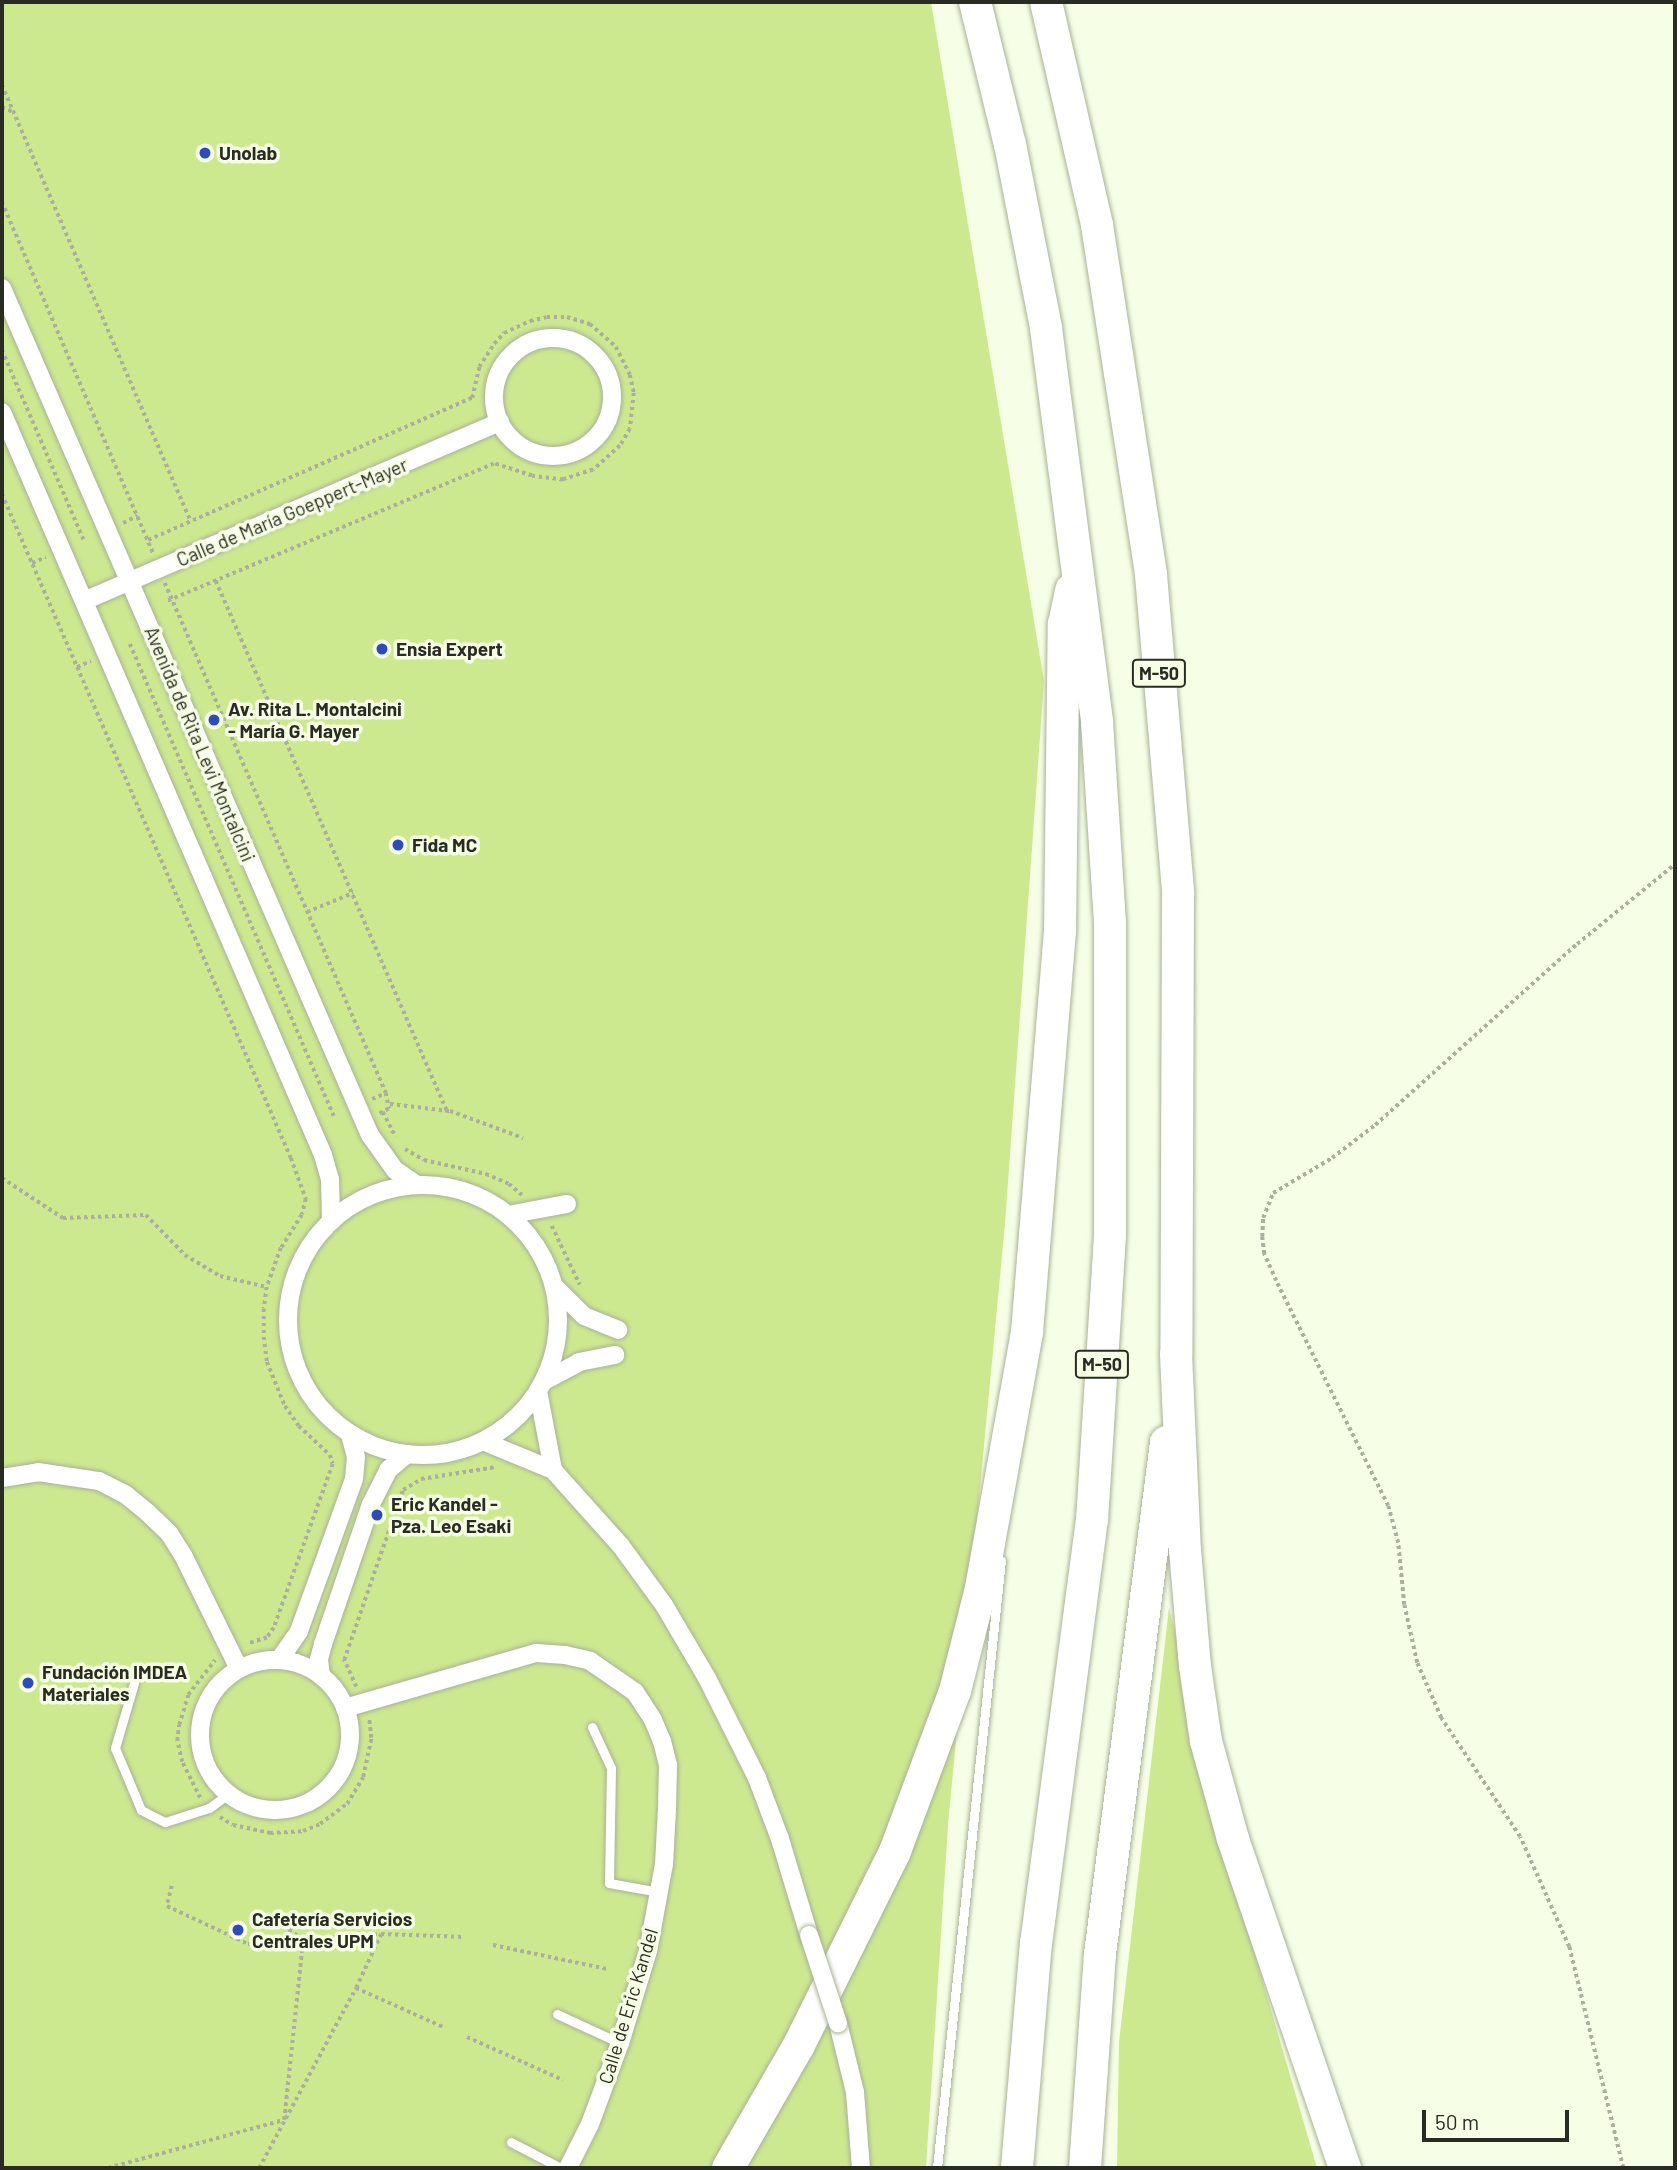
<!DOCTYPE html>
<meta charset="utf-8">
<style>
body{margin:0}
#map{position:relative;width:1677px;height:2170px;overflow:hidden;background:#f6fee5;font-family:Barlow,sans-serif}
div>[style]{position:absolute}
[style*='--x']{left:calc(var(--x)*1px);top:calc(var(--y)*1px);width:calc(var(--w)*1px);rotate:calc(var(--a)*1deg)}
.green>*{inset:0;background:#cde990}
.path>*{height:3.5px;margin-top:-1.75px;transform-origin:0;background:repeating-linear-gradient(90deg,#aab09d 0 3.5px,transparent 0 7px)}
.roads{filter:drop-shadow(0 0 2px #a8b199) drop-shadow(0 0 2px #a8b199)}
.service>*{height:9px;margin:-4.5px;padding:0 4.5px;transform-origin:4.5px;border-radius:4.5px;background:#fff}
.minor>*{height:18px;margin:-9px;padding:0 9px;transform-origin:9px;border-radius:9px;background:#fff}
.minor>.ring{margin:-9px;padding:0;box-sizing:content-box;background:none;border:18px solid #fff;border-radius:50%}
.motorway>*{height:32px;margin:-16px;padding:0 16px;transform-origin:16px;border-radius:16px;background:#fff}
.bridges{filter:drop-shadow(0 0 2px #a8b199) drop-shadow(0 0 2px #a8b199)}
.minor-bridge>*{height:18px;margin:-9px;padding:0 9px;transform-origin:9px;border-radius:9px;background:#fff}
.dots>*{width:19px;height:19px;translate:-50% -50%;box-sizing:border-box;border:4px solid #f6fee5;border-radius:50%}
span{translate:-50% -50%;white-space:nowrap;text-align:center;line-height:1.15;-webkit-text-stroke:7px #f6fee5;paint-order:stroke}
.shield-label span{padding:2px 5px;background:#f6fee5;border:2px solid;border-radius:5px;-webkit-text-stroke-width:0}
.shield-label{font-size:18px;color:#292c23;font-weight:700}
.poi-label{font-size:19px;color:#292c23;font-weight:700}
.left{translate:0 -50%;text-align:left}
.street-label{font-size:19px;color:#292c23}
.frame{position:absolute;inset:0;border:4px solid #292c23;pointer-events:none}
.scale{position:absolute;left:1422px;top:2110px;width:147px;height:32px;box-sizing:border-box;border:4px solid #292c23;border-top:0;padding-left:9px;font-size:21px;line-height:24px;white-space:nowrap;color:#292c23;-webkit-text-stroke:5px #f6fee5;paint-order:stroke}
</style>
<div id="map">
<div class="green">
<i style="clip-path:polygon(2px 2px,931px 2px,1044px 681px,1005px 1224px,948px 1825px,926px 2168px,2px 2168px)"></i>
<i style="clip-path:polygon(1169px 1608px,1264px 1986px,1317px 2168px,1117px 2168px,1119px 2042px)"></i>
</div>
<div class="path">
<i style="--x:2;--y:85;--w:475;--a:66.6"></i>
<i style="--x:2;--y:107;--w:12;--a:24"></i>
<i style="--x:2;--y:202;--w:382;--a:66.7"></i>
<i style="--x:2;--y:350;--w:207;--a:66.7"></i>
<i style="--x:2;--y:494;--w:724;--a:66.48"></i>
<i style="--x:291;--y:1158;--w:44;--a:69.9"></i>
<i style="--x:306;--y:1199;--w:16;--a:104"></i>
<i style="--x:302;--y:1215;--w:39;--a:122"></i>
<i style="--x:281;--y:1248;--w:41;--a:109.7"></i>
<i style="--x:267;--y:1287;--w:22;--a:98"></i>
<i style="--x:264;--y:1309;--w:28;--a:90"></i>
<i style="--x:264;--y:1337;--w:25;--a:83"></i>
<i style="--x:267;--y:1362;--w:48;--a:67.8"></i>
<i style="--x:285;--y:1406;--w:24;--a:55"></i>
<i style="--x:299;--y:1426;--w:42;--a:43.1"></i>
<i style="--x:330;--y:1455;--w:9;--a:72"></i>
<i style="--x:333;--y:1464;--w:174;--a:109.8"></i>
<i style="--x:274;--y:1628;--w:12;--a:125"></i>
<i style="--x:267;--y:1638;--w:21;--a:163"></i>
<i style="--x:123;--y:523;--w:16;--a:-27"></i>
<i style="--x:148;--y:540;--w:354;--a:-23.7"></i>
<i style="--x:472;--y:398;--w:32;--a:-77"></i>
<i style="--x:479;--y:367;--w:27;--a:-57"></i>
<i style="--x:494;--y:344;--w:15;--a:-48"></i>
<i style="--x:504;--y:333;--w:29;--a:-25"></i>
<i style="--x:530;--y:321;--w:17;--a:-13"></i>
<i style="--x:547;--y:317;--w:20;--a:0"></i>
<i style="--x:567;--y:317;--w:24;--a:17"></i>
<i style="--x:590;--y:324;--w:35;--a:41"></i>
<i style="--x:616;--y:347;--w:31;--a:63"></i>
<i style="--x:630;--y:375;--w:18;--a:77"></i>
<i style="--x:634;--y:393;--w:36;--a:96"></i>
<i style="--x:630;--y:429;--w:20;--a:120"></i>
<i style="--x:620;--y:446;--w:36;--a:138"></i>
<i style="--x:593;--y:470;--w:32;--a:162"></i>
<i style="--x:563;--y:480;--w:31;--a:-173"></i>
<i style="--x:532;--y:476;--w:40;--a:-162"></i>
<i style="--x:494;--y:464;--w:356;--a:157.2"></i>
<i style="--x:32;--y:563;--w:15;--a:-23"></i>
<i style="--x:216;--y:581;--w:578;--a:66.45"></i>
<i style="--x:165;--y:583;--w:556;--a:66.57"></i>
<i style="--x:386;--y:1093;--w:16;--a:79"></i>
<i style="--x:389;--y:1109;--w:11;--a:153"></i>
<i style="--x:130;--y:644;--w:514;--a:66.63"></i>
<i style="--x:77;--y:667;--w:15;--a:-23"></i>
<i style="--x:307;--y:912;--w:50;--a:-22.4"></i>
<i style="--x:372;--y:1099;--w:15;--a:-23"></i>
<i style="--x:390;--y:1104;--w:60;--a:6.7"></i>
<i style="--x:450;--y:1111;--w:78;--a:20.3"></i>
<i style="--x:383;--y:1112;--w:28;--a:63"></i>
<i style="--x:405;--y:1149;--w:22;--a:30"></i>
<i style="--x:424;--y:1160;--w:64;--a:12.7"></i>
<i style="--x:486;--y:1174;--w:25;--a:23"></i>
<i style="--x:509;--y:1184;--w:17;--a:40"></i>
<i style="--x:2;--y:1178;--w:73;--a:33.3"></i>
<i style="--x:63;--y:1218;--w:83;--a:-2.1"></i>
<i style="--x:146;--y:1215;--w:56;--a:45.7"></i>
<i style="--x:185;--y:1255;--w:41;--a:31"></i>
<i style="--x:220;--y:1276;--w:48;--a:13.2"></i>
<i style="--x:552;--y:1226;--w:65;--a:64.6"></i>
<i style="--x:356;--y:1687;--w:30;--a:-114"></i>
<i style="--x:344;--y:1660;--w:180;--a:-70.9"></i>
<i style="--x:403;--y:1490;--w:21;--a:-31"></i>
<i style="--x:421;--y:1479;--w:76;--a:-9.1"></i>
<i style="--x:200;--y:1798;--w:40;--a:-116.6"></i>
<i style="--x:182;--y:1762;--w:22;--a:-103"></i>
<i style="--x:177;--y:1741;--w:16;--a:-83"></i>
<i style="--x:179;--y:1725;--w:31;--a:-73"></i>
<i style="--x:188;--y:1695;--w:44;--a:-52.4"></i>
<i style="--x:220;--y:1817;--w:15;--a:32"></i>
<i style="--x:233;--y:1825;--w:38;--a:12"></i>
<i style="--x:270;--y:1833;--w:33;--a:-3"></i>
<i style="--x:303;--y:1831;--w:18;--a:-22"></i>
<i style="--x:320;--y:1824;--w:34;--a:-37"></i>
<i style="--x:347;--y:1804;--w:31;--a:-59"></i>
<i style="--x:363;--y:1777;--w:40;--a:-78"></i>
<i style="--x:371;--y:1738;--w:18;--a:-96"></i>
<i style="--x:172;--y:1886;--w:21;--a:104"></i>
<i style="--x:167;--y:1906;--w:89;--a:25.1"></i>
<i style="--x:248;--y:1944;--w:133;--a:-4.3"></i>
<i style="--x:381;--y:1934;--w:84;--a:2"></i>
<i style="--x:493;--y:1945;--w:116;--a:11.9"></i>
<i style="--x:356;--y:1988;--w:95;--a:24.1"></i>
<i style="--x:467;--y:2037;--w:105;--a:24.1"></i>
<i style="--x:108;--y:2168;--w:182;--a:-15.3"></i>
<i style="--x:284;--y:2120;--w:181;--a:-84"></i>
<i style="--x:303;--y:1940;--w:39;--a:-145"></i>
<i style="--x:259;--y:2168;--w:204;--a:-61.7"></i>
<i style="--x:356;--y:1988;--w:60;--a:-65.2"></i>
<i style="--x:1623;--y:2168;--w:228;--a:-103.7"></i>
<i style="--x:1569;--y:1947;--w:120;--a:-114"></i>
<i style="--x:1520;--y:1837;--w:143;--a:-123.6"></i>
<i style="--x:1441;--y:1718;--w:60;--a:-113.6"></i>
<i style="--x:1417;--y:1663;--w:59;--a:-102.6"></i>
<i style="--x:1404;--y:1605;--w:62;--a:-95.5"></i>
<i style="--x:1398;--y:1543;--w:38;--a:-105"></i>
<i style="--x:1388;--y:1506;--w:251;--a:-116.5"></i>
<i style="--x:1276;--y:1281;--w:30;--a:-114"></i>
<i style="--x:1264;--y:1254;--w:17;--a:-97"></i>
<i style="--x:1262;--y:1237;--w:19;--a:-87"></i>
<i style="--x:1263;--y:1218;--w:27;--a:-68"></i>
<i style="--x:1273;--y:1193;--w:69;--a:-30.7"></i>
<i style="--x:1332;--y:1158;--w:54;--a:-37.5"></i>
<i style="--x:1375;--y:1125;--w:271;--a:-41.9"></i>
<i style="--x:1577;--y:944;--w:127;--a:-39.2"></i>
</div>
<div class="roads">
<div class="service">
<i style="--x:134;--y:1683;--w:68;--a:106.3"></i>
<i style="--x:115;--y:1748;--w:67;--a:67.2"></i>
<i style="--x:141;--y:1810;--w:27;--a:27"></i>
<i style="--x:165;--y:1822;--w:46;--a:-17.7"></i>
<i style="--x:209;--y:1808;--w:24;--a:-36"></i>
<i style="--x:592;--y:1727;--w:45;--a:65.1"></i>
<i style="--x:611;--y:1768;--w:115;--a:91"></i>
<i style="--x:609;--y:1883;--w:51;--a:10.2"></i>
<i style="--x:557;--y:2014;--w:69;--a:24.7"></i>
<i style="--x:511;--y:2142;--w:56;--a:27.5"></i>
<i style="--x:937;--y:2168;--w:611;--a:-83.99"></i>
</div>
<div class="minor">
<i style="--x:2;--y:288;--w:923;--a:66.52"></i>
<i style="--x:370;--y:1135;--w:43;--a:54.5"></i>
<i style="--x:395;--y:1170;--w:27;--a:34"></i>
<i class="ring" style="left:494px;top:338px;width:100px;height:100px"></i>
<i style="--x:2;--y:412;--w:809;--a:66.63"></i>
<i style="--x:323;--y:1155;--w:25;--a:74"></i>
<i style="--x:330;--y:1179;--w:42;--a:88.6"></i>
<i style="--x:84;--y:601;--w:453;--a:-23.3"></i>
<i class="ring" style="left:288px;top:1185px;width:252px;height:252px"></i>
<i style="--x:508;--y:1215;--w:60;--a:-10.6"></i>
<i style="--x:554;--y:1286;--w:42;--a:45"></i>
<i style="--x:584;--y:1316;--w:37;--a:22"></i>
<i style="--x:544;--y:1381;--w:40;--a:-28"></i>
<i style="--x:579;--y:1362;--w:37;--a:-11"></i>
<i style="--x:538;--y:1391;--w:80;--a:79.2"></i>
<i style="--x:485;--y:1442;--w:74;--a:22.4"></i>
<i style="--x:553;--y:1470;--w:102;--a:48.2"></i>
<i style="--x:621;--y:1546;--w:73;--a:53.9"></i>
<i style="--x:664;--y:1605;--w:85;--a:59.5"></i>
<i style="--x:707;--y:1678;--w:112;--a:63.4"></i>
<i style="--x:757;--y:1778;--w:65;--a:69.3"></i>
<i style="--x:780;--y:1839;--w:100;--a:73.2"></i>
<i style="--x:2;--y:1478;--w:36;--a:-9"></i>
<i style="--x:38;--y:1472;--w:62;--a:8.4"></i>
<i style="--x:99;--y:1481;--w:30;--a:27"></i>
<i style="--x:126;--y:1495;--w:27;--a:39"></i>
<i style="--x:147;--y:1512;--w:30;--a:44"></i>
<i style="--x:169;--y:1533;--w:26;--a:58"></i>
<i style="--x:183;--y:1555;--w:127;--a:63.8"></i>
<i style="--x:279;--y:1660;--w:35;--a:-55"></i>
<i style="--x:299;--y:1631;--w:162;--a:-70.1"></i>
<i style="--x:354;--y:1479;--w:22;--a:-85"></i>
<i style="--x:356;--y:1457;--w:24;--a:-105"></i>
<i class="ring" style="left:200px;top:1660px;width:132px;height:132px"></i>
<i style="--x:321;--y:1676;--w:17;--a:-97"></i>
<i style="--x:319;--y:1659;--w:16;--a:-75"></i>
<i style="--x:323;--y:1644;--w:148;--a:-71.1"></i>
<i style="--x:371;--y:1504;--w:38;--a:-63"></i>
<i style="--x:388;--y:1470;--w:25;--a:-40"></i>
<i style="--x:345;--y:1708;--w:199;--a:-16.1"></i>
<i style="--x:536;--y:1653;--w:29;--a:4"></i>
<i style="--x:565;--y:1655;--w:26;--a:13"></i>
<i style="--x:590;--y:1661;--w:55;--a:34.6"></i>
<i style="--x:635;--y:1692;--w:33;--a:57"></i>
<i style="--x:653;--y:1720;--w:23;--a:67"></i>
<i style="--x:662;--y:1741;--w:25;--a:76"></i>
<i style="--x:668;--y:1765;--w:44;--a:91.3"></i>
<i style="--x:667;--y:1809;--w:55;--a:93.1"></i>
<i style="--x:664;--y:1864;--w:88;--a:100.4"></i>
<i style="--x:648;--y:1951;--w:96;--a:106.9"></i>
<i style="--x:620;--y:2043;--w:86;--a:110.3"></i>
<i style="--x:590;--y:2124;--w:49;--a:116.6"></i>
<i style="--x:838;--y:2023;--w:71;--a:76.2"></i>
<i style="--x:855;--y:2092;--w:76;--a:85.5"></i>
</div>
<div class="motorway">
<i style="--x:975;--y:2;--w:146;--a:76.2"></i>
<i style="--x:1010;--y:144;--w:187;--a:78.9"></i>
<i style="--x:1046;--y:328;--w:397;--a:82.6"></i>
<i style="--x:1097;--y:722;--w:200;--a:86.3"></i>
<i style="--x:1110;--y:922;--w:313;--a:90"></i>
<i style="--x:1110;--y:1235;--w:285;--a:93.6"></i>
<i style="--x:1092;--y:1519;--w:427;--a:97.5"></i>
<i style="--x:1036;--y:1942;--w:227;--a:94.8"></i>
<i style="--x:1046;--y:2;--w:229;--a:77.1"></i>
<i style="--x:1097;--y:225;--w:354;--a:81.2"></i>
<i style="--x:1151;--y:575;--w:319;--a:85.1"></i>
<i style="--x:1178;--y:893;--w:461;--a:90.2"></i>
<i style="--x:1176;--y:1354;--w:196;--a:87.4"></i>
<i style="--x:1185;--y:1550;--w:116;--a:85.1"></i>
<i style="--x:1195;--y:1666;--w:76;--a:81.7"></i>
<i style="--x:1206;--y:1741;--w:102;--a:74.6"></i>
<i style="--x:1233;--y:1839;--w:348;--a:71.2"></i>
<i style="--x:728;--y:2168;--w:142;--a:-60"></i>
<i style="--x:799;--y:2045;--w:213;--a:-63.6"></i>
<i style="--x:894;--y:1854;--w:174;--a:-69.5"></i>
<i style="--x:955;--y:1691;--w:106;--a:-75.8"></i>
<i style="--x:981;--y:1588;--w:260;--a:-79.8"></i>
<i style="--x:1027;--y:1332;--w:401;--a:-85.3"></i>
<i style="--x:1060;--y:932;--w:308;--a:-89.3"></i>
<i style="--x:1064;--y:624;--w:35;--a:-78"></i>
<i style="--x:1085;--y:2168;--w:215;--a:-86"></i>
<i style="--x:1100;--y:1954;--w:516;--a:-82.65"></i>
</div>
</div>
<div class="bridges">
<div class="minor-bridge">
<i style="--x:809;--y:1935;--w:93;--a:71.8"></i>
</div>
</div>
<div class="dots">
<i style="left:205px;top:153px;background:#2d4bbb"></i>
<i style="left:382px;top:649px;background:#2d4bbb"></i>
<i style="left:214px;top:720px;background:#2d4bbb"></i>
<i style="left:398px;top:845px;background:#2d4bbb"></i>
<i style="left:377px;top:1515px;background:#2d4bbb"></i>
<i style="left:28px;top:1683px;background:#2d4bbb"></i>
<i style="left:238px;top:1930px;background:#2d4bbb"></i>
</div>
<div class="shield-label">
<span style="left:1159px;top:673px">M-50</span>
<span style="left:1102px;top:1364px">M-50</span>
</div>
<div class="poi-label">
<span class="left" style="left:219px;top:153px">Unolab</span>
<span class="left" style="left:396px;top:649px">Ensia Expert</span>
<span class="left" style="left:228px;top:720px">Av. Rita L. Montalcini<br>- María G. Mayer</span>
<span class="left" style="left:412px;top:845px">Fida MC</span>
<span class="left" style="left:391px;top:1515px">Eric Kandel -<br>Pza. Leo Esaki</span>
<span class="left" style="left:42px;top:1683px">Fundación IMDEA<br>Materiales</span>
<span class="left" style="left:252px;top:1930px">Cafetería Servicios<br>Centrales UPM</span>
</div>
<div class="street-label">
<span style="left:292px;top:512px;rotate:-23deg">Calle de María Goeppert-Mayer</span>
<span style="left:200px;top:744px;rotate:67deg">Avenida de Rita Levi Montalcini</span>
<span style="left:628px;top:2006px;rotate:-73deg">Calle de Eric Kandel</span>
</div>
<div class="frame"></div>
<div class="scale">50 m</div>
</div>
